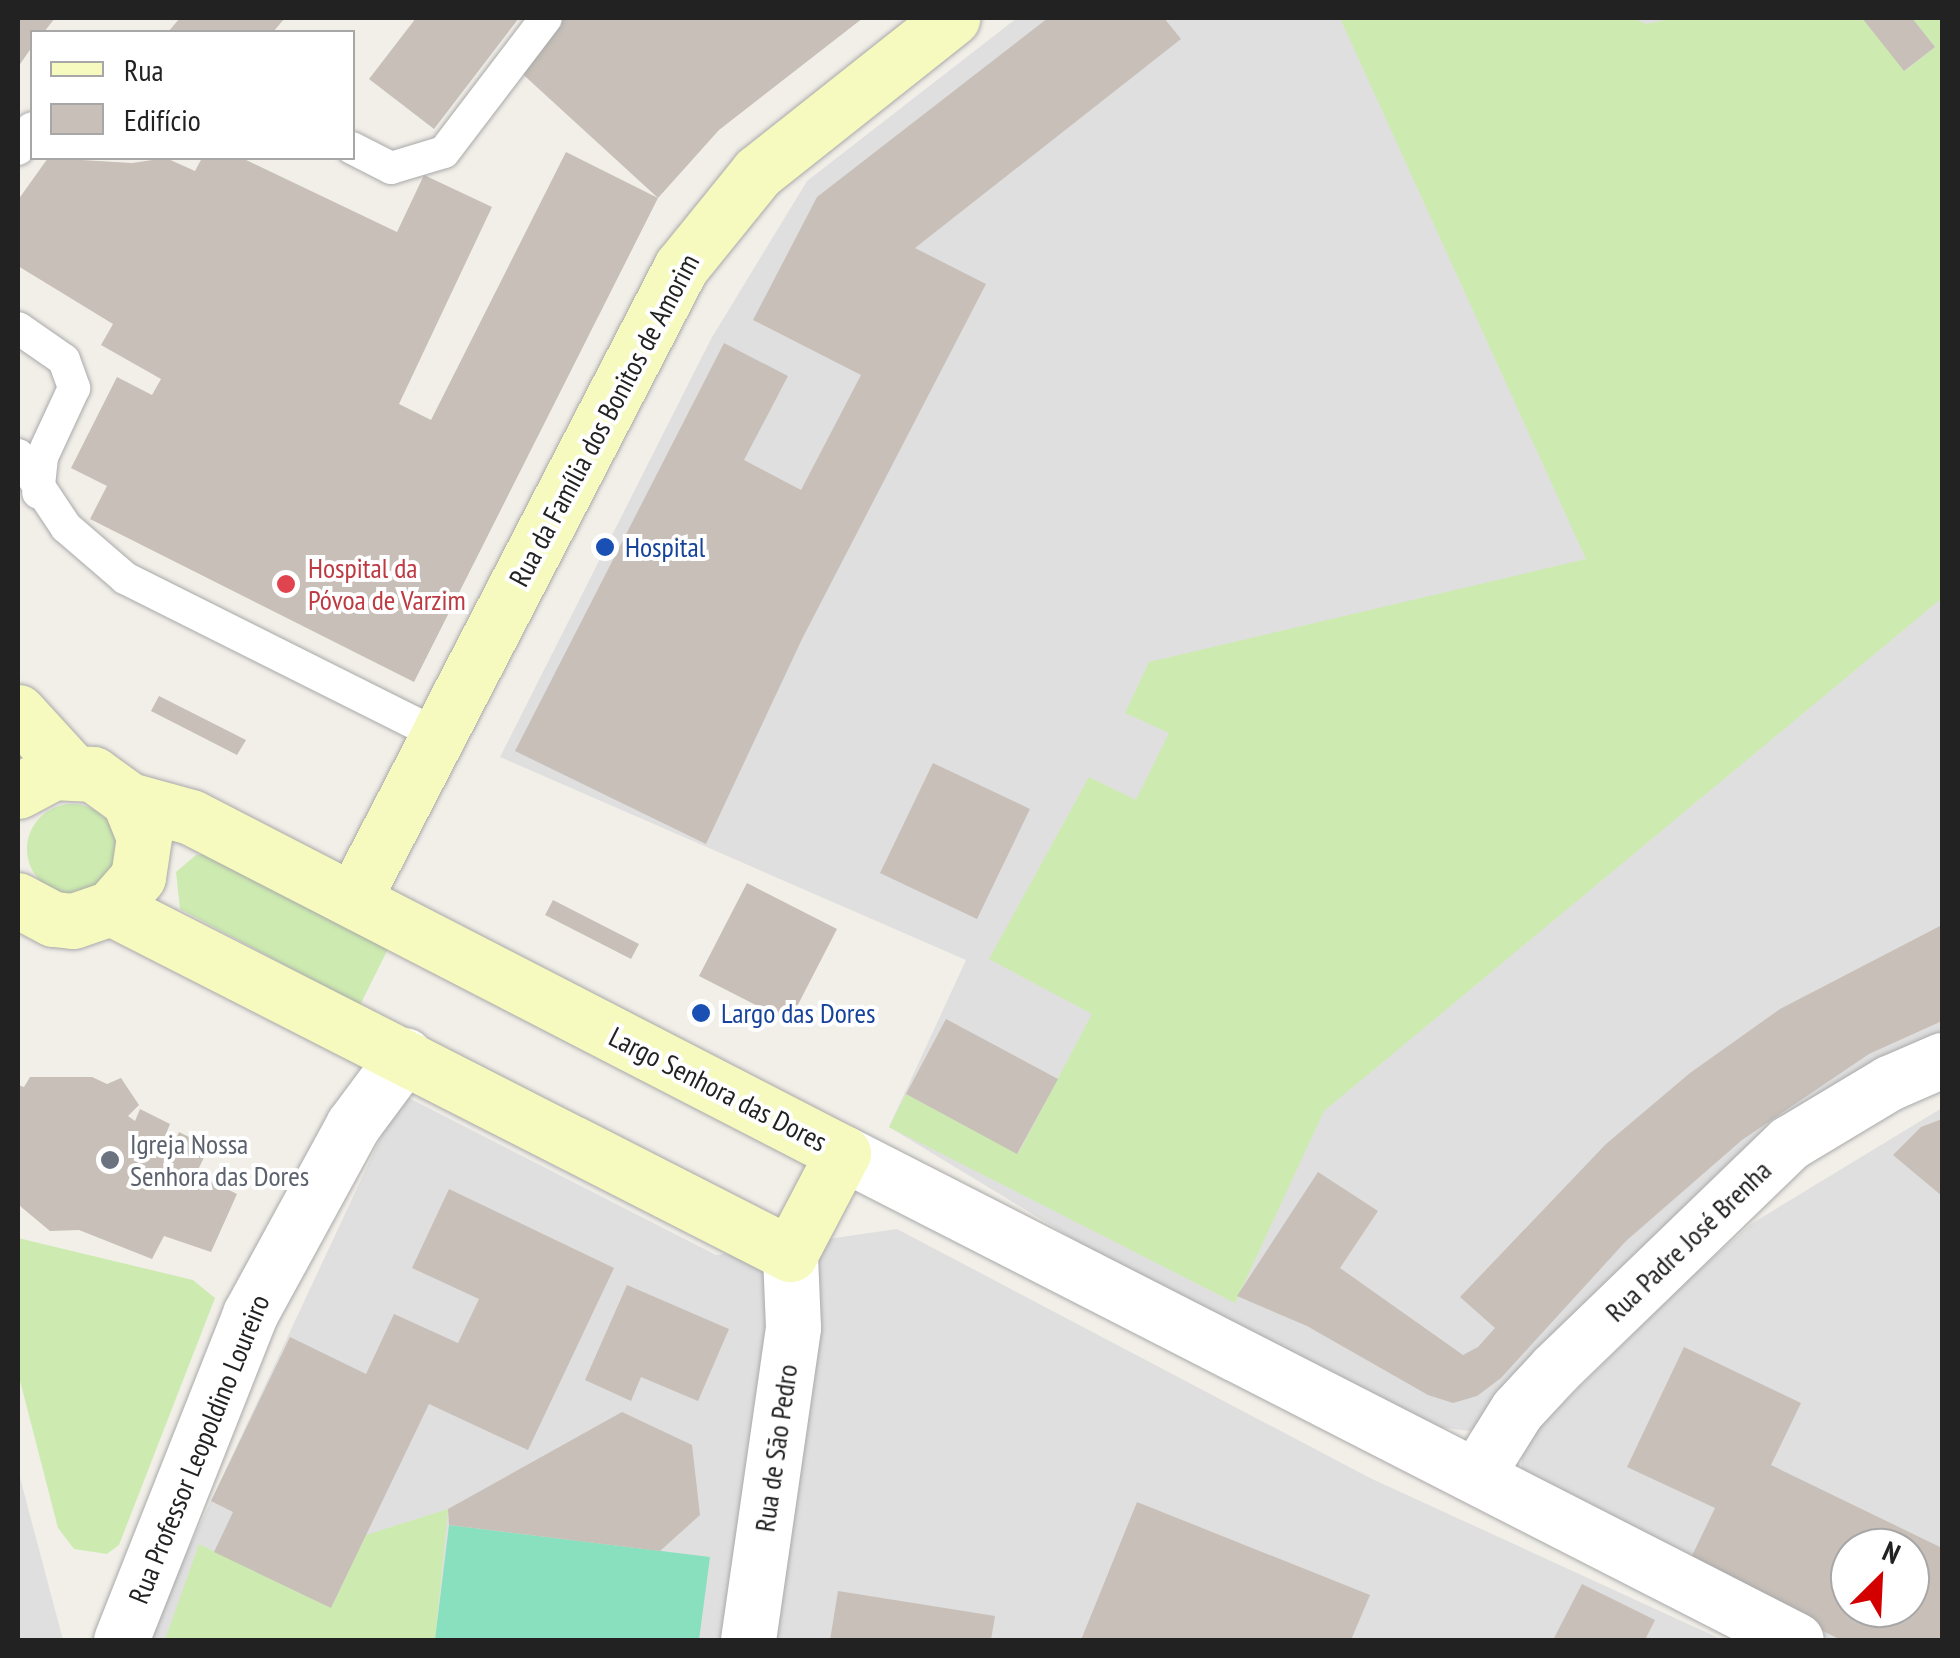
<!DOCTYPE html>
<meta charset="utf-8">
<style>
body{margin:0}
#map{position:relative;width:1960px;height:1658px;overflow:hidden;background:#f2efe9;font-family:"PT Sans Narrow",sans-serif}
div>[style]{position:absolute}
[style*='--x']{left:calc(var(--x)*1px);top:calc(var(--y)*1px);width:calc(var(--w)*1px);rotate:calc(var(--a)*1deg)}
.residential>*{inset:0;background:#e0dfdf}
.grass>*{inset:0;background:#cdebb0}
.round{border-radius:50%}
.pitch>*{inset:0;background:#88e0be}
.building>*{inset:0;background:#c7bfb8}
.roads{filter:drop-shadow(0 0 2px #a9a9a9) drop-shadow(0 0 2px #a9a9a9)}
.service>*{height:32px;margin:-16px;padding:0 16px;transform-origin:16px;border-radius:16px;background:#fff}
.minor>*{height:55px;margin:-27.5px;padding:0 27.5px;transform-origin:27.5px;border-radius:27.5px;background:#fff}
.tertiary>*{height:55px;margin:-27.5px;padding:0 27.5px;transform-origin:27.5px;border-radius:27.5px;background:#fff}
.secondary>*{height:55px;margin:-27.5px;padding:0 27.5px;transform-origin:27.5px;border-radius:27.5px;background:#f7fabf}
.dots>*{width:28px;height:28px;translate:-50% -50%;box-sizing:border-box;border:5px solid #fff;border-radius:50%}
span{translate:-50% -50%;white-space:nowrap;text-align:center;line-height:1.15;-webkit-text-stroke:8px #fff;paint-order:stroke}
.street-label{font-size:28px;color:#222}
.transit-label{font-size:28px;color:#164399}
.left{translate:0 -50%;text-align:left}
.health-label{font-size:28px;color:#be3a42}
.worship-label{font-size:28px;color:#5b616d}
.frame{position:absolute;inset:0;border:20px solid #222;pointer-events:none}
.legend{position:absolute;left:30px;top:30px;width:325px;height:130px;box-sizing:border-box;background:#fff;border:2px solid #a7a7a7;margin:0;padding:12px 18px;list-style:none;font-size:30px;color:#222}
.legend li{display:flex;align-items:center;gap:20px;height:50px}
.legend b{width:50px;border:2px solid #a7a7a7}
.north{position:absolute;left:1830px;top:1528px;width:100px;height:100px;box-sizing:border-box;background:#fff;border:2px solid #a7a7a7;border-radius:50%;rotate:24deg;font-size:28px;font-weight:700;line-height:40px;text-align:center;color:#222}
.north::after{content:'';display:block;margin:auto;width:35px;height:45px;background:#d40000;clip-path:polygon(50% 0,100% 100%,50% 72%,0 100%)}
</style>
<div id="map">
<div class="residential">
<i style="clip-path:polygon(1017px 18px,1942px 18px,1942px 1057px,1904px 1074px,1517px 1410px,1469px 1431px,1414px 1424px,1214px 1324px,889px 1127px,966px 960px,500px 757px,711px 339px,807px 181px)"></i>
<i style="clip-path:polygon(401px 1094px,716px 1255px,897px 1229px,1370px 1478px,1723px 1640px,146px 1640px)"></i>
<i style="clip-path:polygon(evenodd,1942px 1108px,1942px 1640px,1832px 1640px,1521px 1479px,1522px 1444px,1689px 1279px,1751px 1224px,1942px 1108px,1850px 1548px,1910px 1548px,1910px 1608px,1850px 1608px,1850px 1548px)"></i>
<i style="clip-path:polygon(18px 1470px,63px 1640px,18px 1640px)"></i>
</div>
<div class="grass">
<i style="clip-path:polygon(1340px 18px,1633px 18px,1646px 24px,1675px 18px,1862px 18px,1905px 71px,1935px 47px,1912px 18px,1942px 18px,1942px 598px,1324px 1111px,1235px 1303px,889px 1127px,906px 1094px,1018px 1154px,1092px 1014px,989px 959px,1089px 777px,1136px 800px,1169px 733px,1125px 713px,1149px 662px,1586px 559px)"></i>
<i class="round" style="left:27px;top:804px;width:90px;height:90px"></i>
<i style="clip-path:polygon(209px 854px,390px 945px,360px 1005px,180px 909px,176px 872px,196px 855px)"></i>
<i style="clip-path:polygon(18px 1238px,193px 1280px,215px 1298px,119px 1545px,107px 1554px,74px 1549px,58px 1528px,18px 1373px)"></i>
<i style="clip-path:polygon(448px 1509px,435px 1640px,165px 1640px,199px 1544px,331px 1608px,366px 1535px)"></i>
</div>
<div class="pitch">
<i style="clip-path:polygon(449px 1525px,710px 1557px,699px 1640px,435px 1640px)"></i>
</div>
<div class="building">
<i style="clip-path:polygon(18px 18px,55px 18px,44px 32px,32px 32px,32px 47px,18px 67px)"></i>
<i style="clip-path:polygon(180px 18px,285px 18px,273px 32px,168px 32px)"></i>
<i style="clip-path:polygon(416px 18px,519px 18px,434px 129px,369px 79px)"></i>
<i style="clip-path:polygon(562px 18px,863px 18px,719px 130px,658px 198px,516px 68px)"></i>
<i style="clip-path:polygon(1048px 18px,1164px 18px,1181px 39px,915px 248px,986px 284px,802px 639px,706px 844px,515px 751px,724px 343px,788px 376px,744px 460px,801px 490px,861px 375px,753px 320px,817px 197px)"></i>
<i style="clip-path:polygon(1862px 18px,1912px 18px,1935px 47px,1904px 71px)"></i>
<i style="clip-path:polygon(566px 152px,658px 198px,414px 682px,90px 519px,107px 486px,71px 468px,117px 377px,152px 395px,161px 379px,101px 345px,113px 324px,18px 266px,18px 200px,48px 158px,132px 163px,166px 158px,195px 171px,202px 158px,242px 158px,397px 232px,424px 175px,492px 207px,399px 404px,431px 420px)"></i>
<i style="clip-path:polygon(159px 696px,246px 740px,237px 755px,151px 711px)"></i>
<i style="clip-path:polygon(933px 763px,1030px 809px,977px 919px,880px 873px)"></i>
<i style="clip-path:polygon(747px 883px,837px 929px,789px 1022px,699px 976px)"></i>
<i style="clip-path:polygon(553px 900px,639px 944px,631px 959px,545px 915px)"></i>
<i style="clip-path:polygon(1942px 925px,1942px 1021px,1869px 1054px,1742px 1140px,1626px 1241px,1501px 1378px,1477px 1396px,1453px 1403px,1428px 1395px,1307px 1326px,1237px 1296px,1318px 1172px,1378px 1211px,1340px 1268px,1463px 1355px,1478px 1347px,1495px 1328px,1460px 1297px,1606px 1144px,1690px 1073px,1780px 1009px)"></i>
<i style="clip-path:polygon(946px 1019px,1058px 1079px,1017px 1154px,906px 1094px)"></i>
<i style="clip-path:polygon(30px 1077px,92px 1077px,107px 1084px,121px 1078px,139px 1105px,128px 1116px,135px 1121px,140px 1109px,170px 1124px,163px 1141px,173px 1146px,179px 1132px,209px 1147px,196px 1174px,237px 1194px,211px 1252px,164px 1236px,152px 1259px,79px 1230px,50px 1231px,20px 1206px,18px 1085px,24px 1087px)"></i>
<i style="clip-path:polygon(1942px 1119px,1942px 1196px,1893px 1155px,1921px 1127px)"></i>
<i style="clip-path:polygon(449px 1189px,614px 1268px,528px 1450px,429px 1404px,331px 1608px,214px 1552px,233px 1512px,211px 1501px,290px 1337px,366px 1374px,394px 1314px,458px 1343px,479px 1299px,412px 1268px)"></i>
<i style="clip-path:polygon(627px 1285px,729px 1329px,698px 1401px,641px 1377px,631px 1401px,585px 1380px)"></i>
<i style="clip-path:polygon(evenodd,1684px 1347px,1801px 1403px,1771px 1465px,1942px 1548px,1942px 1640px,1841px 1640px,1688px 1564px,1715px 1508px,1627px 1467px,1684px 1347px,1850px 1548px,1910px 1548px,1910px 1608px,1850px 1608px,1850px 1548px)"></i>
<i style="clip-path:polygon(622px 1412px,692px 1445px,700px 1515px,660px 1551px,449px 1525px,448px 1509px)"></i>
<i style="clip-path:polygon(1137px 1502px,1370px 1595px,1351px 1640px,1081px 1640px)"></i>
<i style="clip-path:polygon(1582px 1584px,1655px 1620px,1645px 1640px,1553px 1640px)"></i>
<i style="clip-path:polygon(838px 1591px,995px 1616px,991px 1640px,830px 1640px)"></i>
</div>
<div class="roads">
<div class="service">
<i style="--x:352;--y:148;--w:44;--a:27.1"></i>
<i style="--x:391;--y:168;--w:55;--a:-16.8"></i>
<i style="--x:444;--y:152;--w:168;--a:-52.7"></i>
<i style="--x:18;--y:149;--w:25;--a:-56"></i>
<i style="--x:18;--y:328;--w:56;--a:34.8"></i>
<i style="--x:64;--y:360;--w:30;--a:70"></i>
<i style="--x:74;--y:388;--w:76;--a:114.9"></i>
<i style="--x:42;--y:457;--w:36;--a:96"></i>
<i style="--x:18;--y:455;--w:87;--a:56.3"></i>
<i style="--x:66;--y:527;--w:78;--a:40.8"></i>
<i style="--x:125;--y:578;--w:350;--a:26.6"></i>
</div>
<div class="minor">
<i style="--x:1477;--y:1474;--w:75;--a:-58"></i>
<i style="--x:1517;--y:1410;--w:57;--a:-47.1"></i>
<i style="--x:1556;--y:1368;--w:324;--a:-44"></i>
<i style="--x:1789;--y:1143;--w:117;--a:-31"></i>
<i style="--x:1889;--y:1083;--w:58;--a:-23.5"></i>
<i style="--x:121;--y:1640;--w:351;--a:-68.4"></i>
<i style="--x:250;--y:1314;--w:215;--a:-61.4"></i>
<i style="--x:353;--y:1125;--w:87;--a:-53.4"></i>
<i style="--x:748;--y:1640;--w:316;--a:-81.8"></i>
<i style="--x:793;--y:1327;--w:73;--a:-92.4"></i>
</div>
<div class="tertiary">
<i style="--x:843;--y:1153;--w:1070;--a:27.07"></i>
</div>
<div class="secondary">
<i style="--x:18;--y:712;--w:79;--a:47.6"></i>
<i style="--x:18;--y:791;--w:40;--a:-28"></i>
<i style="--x:53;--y:772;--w:40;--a:2.9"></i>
<i style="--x:93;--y:774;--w:44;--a:35.8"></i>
<i style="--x:129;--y:800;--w:40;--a:68"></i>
<i style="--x:144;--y:837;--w:40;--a:98.5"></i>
<i style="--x:138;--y:877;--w:41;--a:131.1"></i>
<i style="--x:111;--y:908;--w:40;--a:161.1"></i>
<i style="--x:73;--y:921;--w:20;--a:-174"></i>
<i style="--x:53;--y:919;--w:40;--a:-152"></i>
<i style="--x:353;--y:900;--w:713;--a:-62.61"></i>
<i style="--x:681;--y:267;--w:122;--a:-51"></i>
<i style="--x:758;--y:172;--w:248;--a:-38.4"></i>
<i style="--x:111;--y:908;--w:762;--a:27"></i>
<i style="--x:790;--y:1254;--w:114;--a:-62.3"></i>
<i style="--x:843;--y:1153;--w:733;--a:-152.74"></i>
<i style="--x:191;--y:817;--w:64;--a:-164.7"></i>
</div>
</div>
<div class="dots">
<i style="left:605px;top:547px;background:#1a4fb4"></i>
<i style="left:286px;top:584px;background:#e0444e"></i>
<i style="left:701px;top:1013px;background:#1a4fb4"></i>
<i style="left:110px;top:1160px;background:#6b7280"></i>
</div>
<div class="street-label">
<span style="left:604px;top:420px;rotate:-62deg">Rua da Família dos Bonitos de Amorim</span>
<span style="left:718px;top:1089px;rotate:27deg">Largo Senhora das Dores</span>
<span style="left:1688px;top:1241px;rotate:-44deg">Rua Padre José Brenha</span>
<span style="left:776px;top:1448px;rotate:-82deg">Rua de São Pedro</span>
<span style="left:199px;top:1449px;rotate:-68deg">Rua Professor Leopoldino Loureiro</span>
</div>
<div class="transit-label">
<span class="left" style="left:625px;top:547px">Hospital</span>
<span class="left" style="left:721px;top:1013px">Largo das Dores</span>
</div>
<div class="health-label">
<span class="left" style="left:308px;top:584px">Hospital da<br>Póvoa de Varzim</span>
</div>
<div class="worship-label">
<span class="left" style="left:130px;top:1160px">Igreja Nossa<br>Senhora das Dores</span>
</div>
<div class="frame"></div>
<ul class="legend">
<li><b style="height:12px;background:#f7fabf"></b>Rua</li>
<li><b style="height:28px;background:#c7bfb8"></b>Edifício</li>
</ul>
<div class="north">N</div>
</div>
